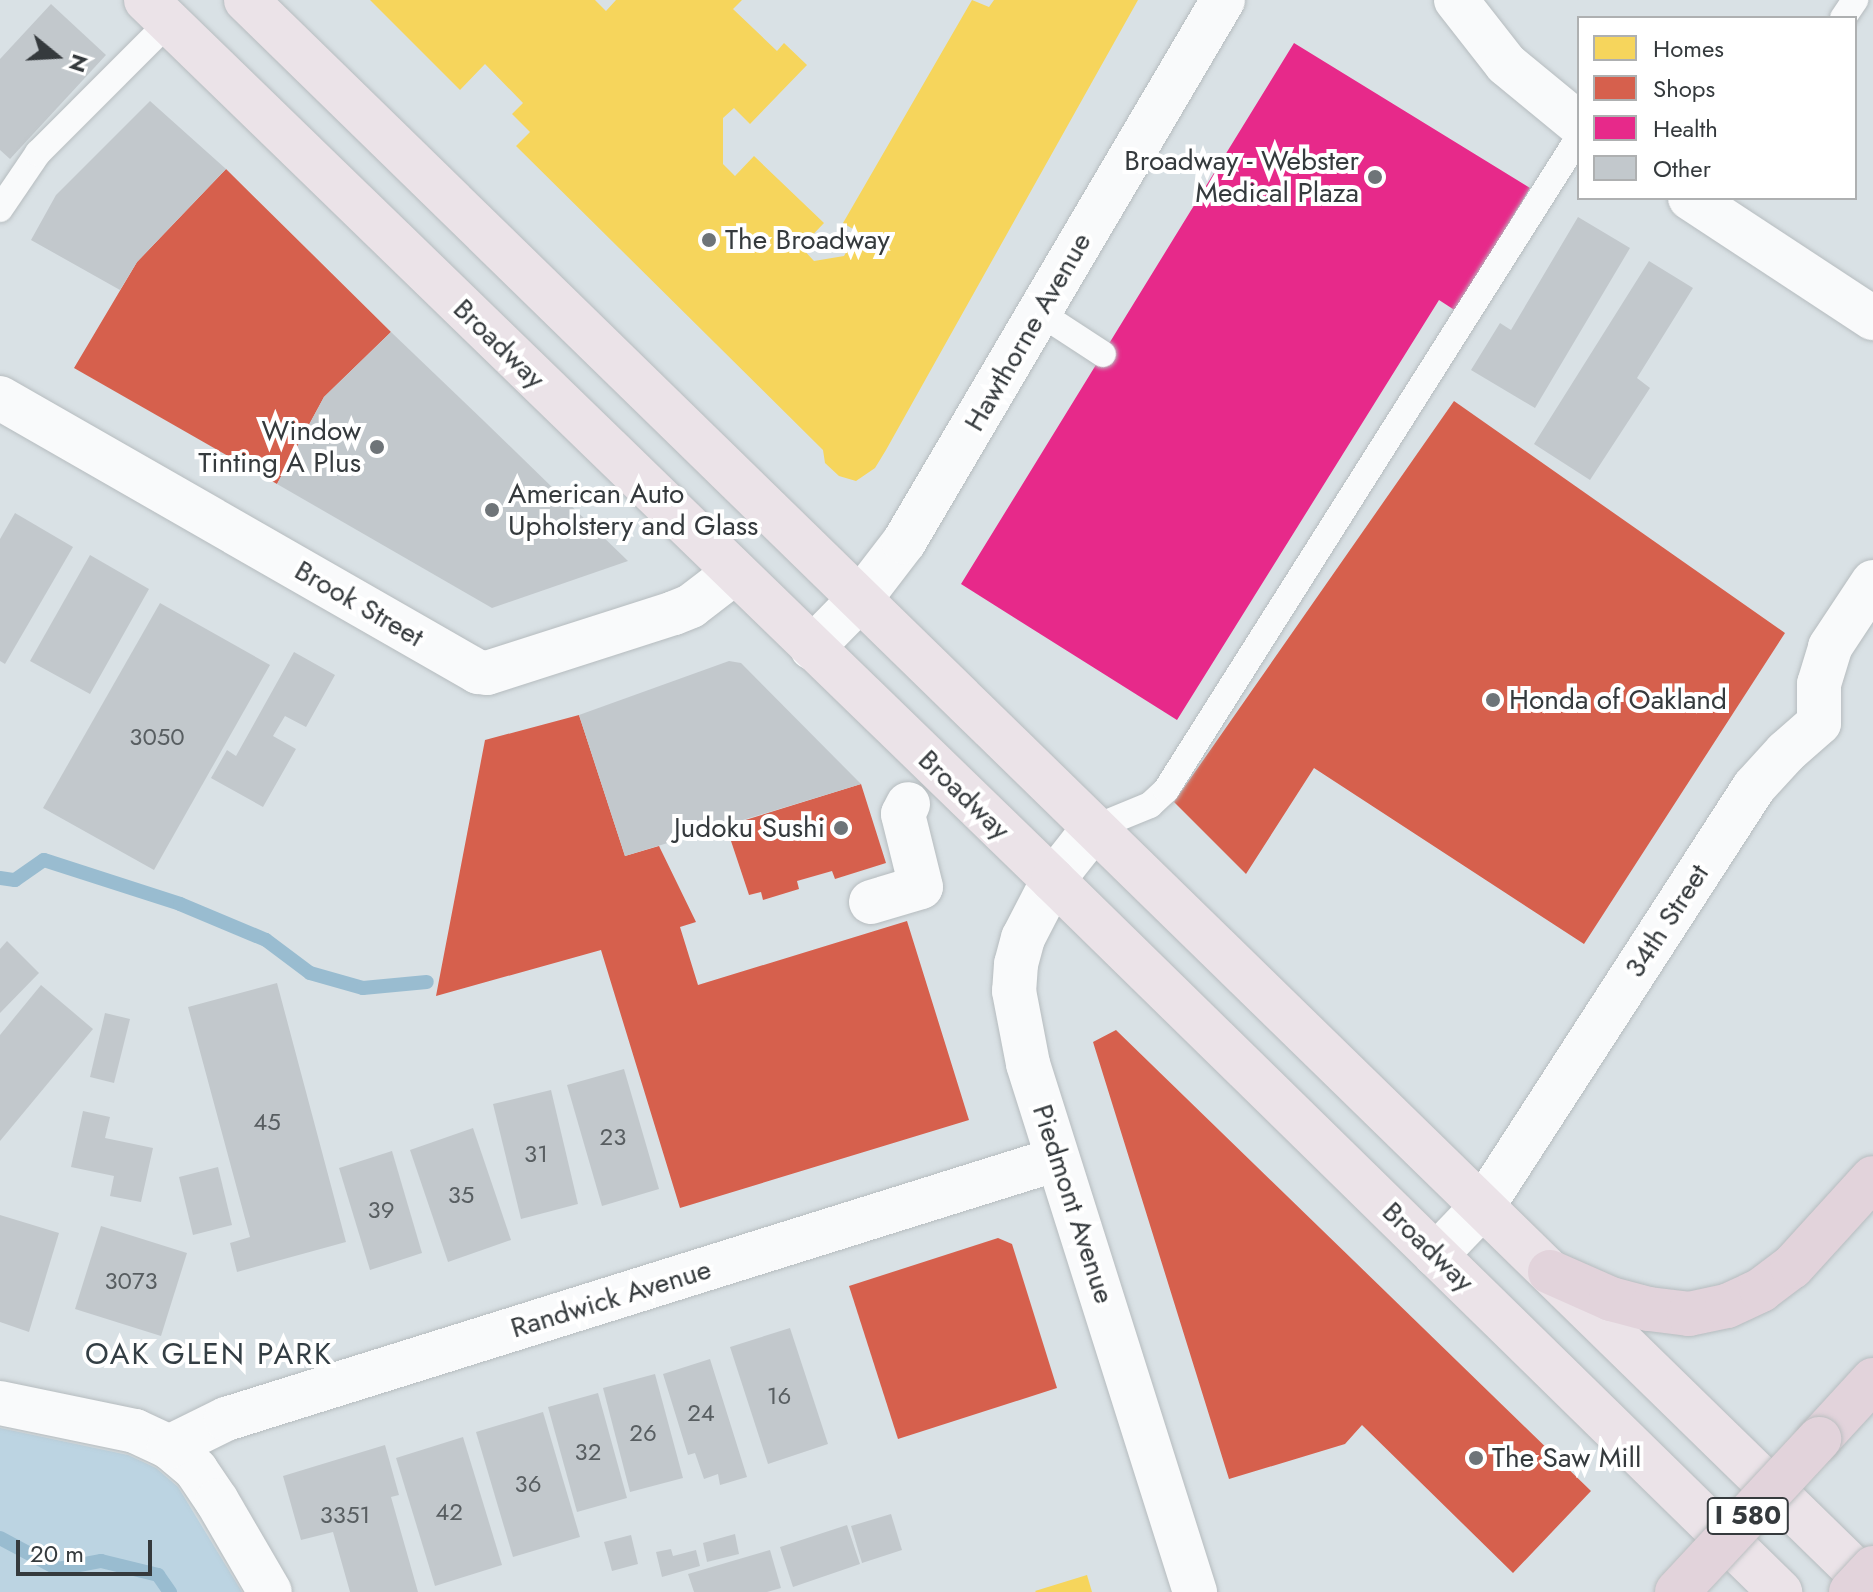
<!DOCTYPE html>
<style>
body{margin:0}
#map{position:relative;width:1873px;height:1592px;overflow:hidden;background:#d9e1e5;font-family:Jost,sans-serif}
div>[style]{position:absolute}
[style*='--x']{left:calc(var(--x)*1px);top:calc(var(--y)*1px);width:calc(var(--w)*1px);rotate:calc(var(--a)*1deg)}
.green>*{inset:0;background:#bcd4e2}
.homes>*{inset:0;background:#f6d55c}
.shops>*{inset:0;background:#d6604d}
.health>*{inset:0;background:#e7298a}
.stream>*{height:14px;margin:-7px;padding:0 7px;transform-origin:7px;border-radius:7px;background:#99bcd0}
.building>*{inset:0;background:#c2c8cc}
.roads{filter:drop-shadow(0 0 2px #b6bcbf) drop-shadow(0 0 2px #b6bcbf)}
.lane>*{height:26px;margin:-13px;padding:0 13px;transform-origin:13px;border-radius:13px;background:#f9fafb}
.street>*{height:44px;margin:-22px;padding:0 22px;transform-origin:22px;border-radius:22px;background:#f9fafb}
.secondary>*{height:44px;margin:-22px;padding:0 22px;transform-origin:22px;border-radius:22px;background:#f9fafb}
.primary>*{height:44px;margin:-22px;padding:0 22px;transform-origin:22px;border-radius:22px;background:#ebe3e8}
.highway>*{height:44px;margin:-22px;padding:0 22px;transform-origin:22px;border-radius:22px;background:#e2d3db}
.bridges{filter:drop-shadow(0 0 2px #babec0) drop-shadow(0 0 2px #babec0)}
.highway-bridge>*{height:44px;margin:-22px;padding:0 22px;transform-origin:22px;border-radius:22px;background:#e2d3db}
.dots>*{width:22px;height:22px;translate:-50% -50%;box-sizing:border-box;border:4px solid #fff;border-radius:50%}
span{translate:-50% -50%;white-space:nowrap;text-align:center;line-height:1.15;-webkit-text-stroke:8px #fff;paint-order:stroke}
.number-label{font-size:24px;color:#585e61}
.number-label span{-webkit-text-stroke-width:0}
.shield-label span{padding:2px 6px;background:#fff;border:2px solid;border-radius:6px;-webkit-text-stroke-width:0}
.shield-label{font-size:26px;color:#353a3d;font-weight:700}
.poi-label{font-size:28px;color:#353a3d}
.right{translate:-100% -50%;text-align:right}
.left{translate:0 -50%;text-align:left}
.street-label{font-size:28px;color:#353a3d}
.neighbourhood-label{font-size:30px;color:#333e44;letter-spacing:2px}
.legend{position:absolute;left:1577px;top:16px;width:280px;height:184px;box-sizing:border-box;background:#fff;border:2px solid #aeb0b1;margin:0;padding:10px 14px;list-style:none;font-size:24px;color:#353a3d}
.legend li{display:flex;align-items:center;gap:16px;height:40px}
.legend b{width:40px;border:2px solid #aeb0b1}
.north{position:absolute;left:16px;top:16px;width:80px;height:80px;-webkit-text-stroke:6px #fff;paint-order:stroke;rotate:108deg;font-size:22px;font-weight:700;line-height:32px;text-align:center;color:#353a3d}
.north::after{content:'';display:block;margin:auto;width:28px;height:36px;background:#353a3d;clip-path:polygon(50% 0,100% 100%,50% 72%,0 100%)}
.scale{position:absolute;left:16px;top:1540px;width:136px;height:36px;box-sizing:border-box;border:4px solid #353a3d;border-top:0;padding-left:10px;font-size:24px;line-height:28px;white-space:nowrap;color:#353a3d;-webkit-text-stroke:6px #fff;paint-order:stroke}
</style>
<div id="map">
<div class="green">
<i style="clip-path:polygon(0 1428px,128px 1455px,156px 1468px,178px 1487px,242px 1592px,0 1592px)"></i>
</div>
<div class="homes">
<i style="clip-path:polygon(370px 0,595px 0,606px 11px,616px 0,742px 0,733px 9px,777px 51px,784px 43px,807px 65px,750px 124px,734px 108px,723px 118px,723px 164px,735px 176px,754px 156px,824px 223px,801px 247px,814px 261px,844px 256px,858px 232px,843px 223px,972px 0,989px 7px,994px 0,1138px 0,886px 450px,875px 468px,856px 481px,839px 476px,825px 463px,823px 450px,516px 146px,530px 132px,512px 114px,523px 103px,485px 64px,460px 90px)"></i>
<i style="clip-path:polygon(1087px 1575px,1092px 1592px,1036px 1592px,1035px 1591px)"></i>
</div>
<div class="shops">
<i style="clip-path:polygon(226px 169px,391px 332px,324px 397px,277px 484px,74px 368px,137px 262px)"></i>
<i style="clip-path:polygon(1454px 401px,1785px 633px,1584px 944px,1314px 768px,1246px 874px,1174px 802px)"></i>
<i style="clip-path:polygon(579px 715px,625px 856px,659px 846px,696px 922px,680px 927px,698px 985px,907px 921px,969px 1120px,680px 1208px,601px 950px,436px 996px,485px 740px)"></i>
<i style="clip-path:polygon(861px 784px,886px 863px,835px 879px,832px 871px,797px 881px,799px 889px,763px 900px,761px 892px,749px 895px,726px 826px)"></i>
<i style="clip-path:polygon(1116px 1030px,1591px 1491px,1513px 1573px,1362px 1425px,1345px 1444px,1229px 1479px,1093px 1042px)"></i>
<i style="clip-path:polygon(998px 1238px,1012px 1244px,1057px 1388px,898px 1439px,849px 1286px)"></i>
</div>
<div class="health">
<i style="clip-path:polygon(1294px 43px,1530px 188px,1456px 311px,1439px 300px,1177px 720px,961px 584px)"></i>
</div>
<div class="stream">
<i style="--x:0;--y:878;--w:15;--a:8"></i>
<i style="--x:15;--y:880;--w:35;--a:-35"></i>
<i style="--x:44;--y:860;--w:143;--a:17.9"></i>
<i style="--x:180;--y:904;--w:93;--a:22.7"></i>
<i style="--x:266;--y:940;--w:55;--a:36.9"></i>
<i style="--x:310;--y:973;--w:55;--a:15.8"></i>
<i style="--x:363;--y:988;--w:64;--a:-5.4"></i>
<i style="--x:0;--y:1538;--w:66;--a:28.1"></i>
<i style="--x:58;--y:1569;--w:44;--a:-10.5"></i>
<i style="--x:101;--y:1561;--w:59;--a:13.8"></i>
<i style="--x:158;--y:1575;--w:21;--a:55"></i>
</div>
<div class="building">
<i style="clip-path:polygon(51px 4px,106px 55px,10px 159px,0 150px,0 59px)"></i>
<i style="clip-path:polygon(150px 101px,226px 169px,137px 262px,120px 290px,31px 240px,56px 195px)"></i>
<i style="clip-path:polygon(1578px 217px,1630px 248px,1535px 408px,1471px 370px,1500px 323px,1511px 330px)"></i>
<i style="clip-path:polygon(1649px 261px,1693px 288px,1637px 378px,1650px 388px,1590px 480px,1534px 444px)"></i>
<i style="clip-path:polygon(391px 332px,485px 422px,628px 561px,492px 608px,277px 484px,324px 397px)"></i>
<i style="clip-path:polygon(15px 513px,73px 547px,5px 664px,0 661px,0 539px)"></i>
<i style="clip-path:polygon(90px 555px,149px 589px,90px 694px,30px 661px)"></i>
<i style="clip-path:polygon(160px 603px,270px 665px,154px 870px,43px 808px)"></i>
<i style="clip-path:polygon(294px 652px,335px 675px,306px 727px,285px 716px,273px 736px,296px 749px,263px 807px,211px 778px,227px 750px,236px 756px)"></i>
<i style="clip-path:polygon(729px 661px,741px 663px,861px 784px,625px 856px,579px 715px)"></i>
<i style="clip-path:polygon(7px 941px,39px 973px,0 1013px,0 949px)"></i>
<i style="clip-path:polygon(277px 983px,346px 1242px,237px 1272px,230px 1243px,250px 1237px,188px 1007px)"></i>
<i style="clip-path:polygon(41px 985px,93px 1029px,0 1141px,0 1035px)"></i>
<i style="clip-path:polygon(105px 1013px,130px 1019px,114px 1083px,90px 1077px)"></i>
<i style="clip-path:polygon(624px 1069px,659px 1189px,602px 1206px,567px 1085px)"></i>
<i style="clip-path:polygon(551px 1090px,578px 1204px,521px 1219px,493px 1104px)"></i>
<i style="clip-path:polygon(83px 1111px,110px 1117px,105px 1138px,153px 1148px,141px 1202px,110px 1196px,114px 1176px,71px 1167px)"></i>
<i style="clip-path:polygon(473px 1128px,511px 1240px,448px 1262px,410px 1150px)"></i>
<i style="clip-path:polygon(392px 1151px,422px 1253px,370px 1270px,339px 1168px)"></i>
<i style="clip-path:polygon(218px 1167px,232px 1225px,193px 1235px,179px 1177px)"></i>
<i style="clip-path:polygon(0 1215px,59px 1233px,29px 1332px,0 1322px)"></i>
<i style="clip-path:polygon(101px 1226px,187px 1253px,161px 1336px,75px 1309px)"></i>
<i style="clip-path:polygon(790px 1328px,828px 1444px,768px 1464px,730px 1347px)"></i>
<i style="clip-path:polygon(710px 1359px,747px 1477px,720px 1485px,718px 1474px,704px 1479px,695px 1453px,688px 1455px,663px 1374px)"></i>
<i style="clip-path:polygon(655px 1374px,683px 1478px,630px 1492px,603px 1388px)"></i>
<i style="clip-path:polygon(598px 1393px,627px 1498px,577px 1512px,548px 1407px)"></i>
<i style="clip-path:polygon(543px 1412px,580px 1537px,513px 1557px,476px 1432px)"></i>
<i style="clip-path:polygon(463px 1437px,502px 1565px,435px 1586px,396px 1458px)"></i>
<i style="clip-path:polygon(385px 1445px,399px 1495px,391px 1497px,418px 1592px,350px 1592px,333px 1532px,301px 1540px,283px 1476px)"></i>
<i style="clip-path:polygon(891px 1514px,902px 1550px,862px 1563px,851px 1526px)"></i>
<i style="clip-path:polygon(847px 1525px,860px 1564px,793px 1587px,780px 1547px)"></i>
<i style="clip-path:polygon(735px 1534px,739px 1554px,707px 1562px,703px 1543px)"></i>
<i style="clip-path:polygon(631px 1535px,638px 1564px,612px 1571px,604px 1542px)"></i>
<i style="clip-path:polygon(671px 1549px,673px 1556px,696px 1550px,700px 1566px,662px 1577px,656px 1552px)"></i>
<i style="clip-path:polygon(770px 1550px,781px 1588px,767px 1592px,694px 1592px,688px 1574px)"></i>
</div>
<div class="roads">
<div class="lane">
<i style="--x:1843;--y:18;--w:22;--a:-56"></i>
<i style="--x:0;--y:209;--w:68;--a:-55.8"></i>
<i style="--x:38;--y:153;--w:185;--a:-45"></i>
<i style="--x:1040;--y:313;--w:75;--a:33.1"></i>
<i style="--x:1094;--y:828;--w:61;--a:-22.3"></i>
<i style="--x:1150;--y:805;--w:22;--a:-43"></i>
<i style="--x:1166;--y:790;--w:773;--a:-57.69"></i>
</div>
<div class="street">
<i style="--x:1456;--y:0;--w:81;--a:52"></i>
<i style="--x:1506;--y:64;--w:94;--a:39.4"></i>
<i style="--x:1690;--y:198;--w:219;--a:33.3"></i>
<i style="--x:0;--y:398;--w:551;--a:29.82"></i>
<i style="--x:478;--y:672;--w:9;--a:6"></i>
<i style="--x:487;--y:673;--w:196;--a:-17.8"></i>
<i style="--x:674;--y:613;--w:18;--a:-22"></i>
<i style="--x:691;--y:606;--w:54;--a:-37.5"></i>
<i style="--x:812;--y:648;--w:70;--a:-45.6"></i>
<i style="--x:861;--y:598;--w:71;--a:-52.5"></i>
<i style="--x:904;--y:542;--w:629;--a:-59.52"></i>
<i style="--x:871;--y:902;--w:52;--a:-16.7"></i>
<i style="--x:921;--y:887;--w:75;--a:-103.9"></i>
<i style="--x:903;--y:814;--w:11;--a:-63"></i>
<i style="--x:1436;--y:1255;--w:68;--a:-46.2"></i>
<i style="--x:1483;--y:1206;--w:499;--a:-57.1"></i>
<i style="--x:1754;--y:787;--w:47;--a:-47.6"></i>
<i style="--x:1786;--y:752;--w:44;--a:-41.3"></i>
<i style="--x:1819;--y:723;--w:39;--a:-90"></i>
<i style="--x:1819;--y:684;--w:39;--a:-73"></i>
<i style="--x:1830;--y:647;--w:78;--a:-56.5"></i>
<i style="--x:0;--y:1403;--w:138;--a:11.7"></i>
<i style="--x:135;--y:1431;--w:38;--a:25"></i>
<i style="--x:169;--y:1447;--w:35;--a:40"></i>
<i style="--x:196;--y:1470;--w:37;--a:56"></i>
<i style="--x:217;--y:1501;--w:105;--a:59.8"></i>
<i style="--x:169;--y:1447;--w:64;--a:-26.2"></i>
<i style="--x:226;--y:1419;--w:871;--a:-17.37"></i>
</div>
<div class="secondary">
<i style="--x:1094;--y:828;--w:66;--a:128.3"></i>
<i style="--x:1053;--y:880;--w:65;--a:117.3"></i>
<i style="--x:1023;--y:938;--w:27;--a:105"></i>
<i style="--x:1016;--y:964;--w:27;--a:94"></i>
<i style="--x:1014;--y:991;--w:74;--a:79.1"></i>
<i style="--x:1028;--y:1064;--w:554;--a:72.45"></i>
</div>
<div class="primary">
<i style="--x:146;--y:0;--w:1264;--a:44.13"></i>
<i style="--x:1053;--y:880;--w:1018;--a:44.4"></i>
<i style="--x:246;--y:0;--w:2274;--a:44.3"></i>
</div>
<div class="highway">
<i style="--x:1550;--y:1272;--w:67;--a:23.9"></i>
<i style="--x:1611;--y:1299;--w:39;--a:15"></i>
<i style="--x:1649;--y:1309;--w:40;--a:7.1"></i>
<i style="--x:1689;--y:1314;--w:39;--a:-12"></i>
<i style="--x:1727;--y:1306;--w:38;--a:-25"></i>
<i style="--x:1761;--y:1290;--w:39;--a:-37"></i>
<i style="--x:1792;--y:1267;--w:120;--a:-47.7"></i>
<i style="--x:1819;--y:1439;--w:80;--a:-47.5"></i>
</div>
</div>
<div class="bridges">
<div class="highway-bridge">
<i style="--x:1677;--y:1592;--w:209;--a:-47.1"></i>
<i style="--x:1851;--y:1592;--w:33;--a:-47"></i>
</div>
</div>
<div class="dots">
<i style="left:1375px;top:177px;background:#6e7478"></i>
<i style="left:709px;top:240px;background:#6e7478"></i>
<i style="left:377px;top:447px;background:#6e7478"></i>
<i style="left:492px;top:510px;background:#6e7478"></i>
<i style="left:1493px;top:700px;background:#6e7478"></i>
<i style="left:841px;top:828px;background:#6e7478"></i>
<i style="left:1476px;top:1458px;background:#6e7478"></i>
</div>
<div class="number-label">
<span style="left:157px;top:737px">3050</span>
<span style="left:267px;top:1122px">45</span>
<span style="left:613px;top:1137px">23</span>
<span style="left:536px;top:1154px">31</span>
<span style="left:461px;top:1195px">35</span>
<span style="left:381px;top:1210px">39</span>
<span style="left:131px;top:1281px">3073</span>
<span style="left:779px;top:1396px">16</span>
<span style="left:701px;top:1413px">24</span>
<span style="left:643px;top:1433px">26</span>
<span style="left:588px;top:1452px">32</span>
<span style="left:528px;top:1484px">36</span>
<span style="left:449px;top:1512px">42</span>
<span style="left:345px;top:1515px">3351</span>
</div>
<div class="shield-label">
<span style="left:1748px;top:1516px">I 580</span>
</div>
<div class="poi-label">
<span class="right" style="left:1359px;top:177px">Broadway - Webster<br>Medical Plaza</span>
<span class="left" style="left:725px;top:240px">The Broadway</span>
<span class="right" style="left:361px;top:447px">Window<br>Tinting A Plus</span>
<span class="left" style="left:508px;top:510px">American Auto<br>Upholstery and Glass</span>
<span class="left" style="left:1509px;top:700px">Honda of Oakland</span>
<span class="right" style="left:825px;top:828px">Judoku Sushi</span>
<span class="left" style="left:1492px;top:1458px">The Saw Mill</span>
</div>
<div class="street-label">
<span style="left:1028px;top:332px;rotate:-60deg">Hawthorne Avenue</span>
<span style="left:499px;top:344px;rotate:44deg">Broadway</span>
<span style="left:359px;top:604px;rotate:30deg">Brook Street</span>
<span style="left:964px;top:795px;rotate:44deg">Broadway</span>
<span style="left:1667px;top:921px;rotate:-57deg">34th Street</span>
<span style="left:1073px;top:1204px;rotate:72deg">Piedmont Avenue</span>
<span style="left:1428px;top:1247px;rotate:44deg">Broadway</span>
<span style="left:611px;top:1299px;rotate:-17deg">Randwick Avenue</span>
</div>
<div class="neighbourhood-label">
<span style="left:209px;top:1354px">OAK GLEN PARK</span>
</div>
<ul class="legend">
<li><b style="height:22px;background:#f6d55c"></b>Homes</li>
<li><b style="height:22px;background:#d6604d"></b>Shops</li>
<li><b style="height:22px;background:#e7298a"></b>Health</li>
<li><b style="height:22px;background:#c2c8cc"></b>Other</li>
</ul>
<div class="north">N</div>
<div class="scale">20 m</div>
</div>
